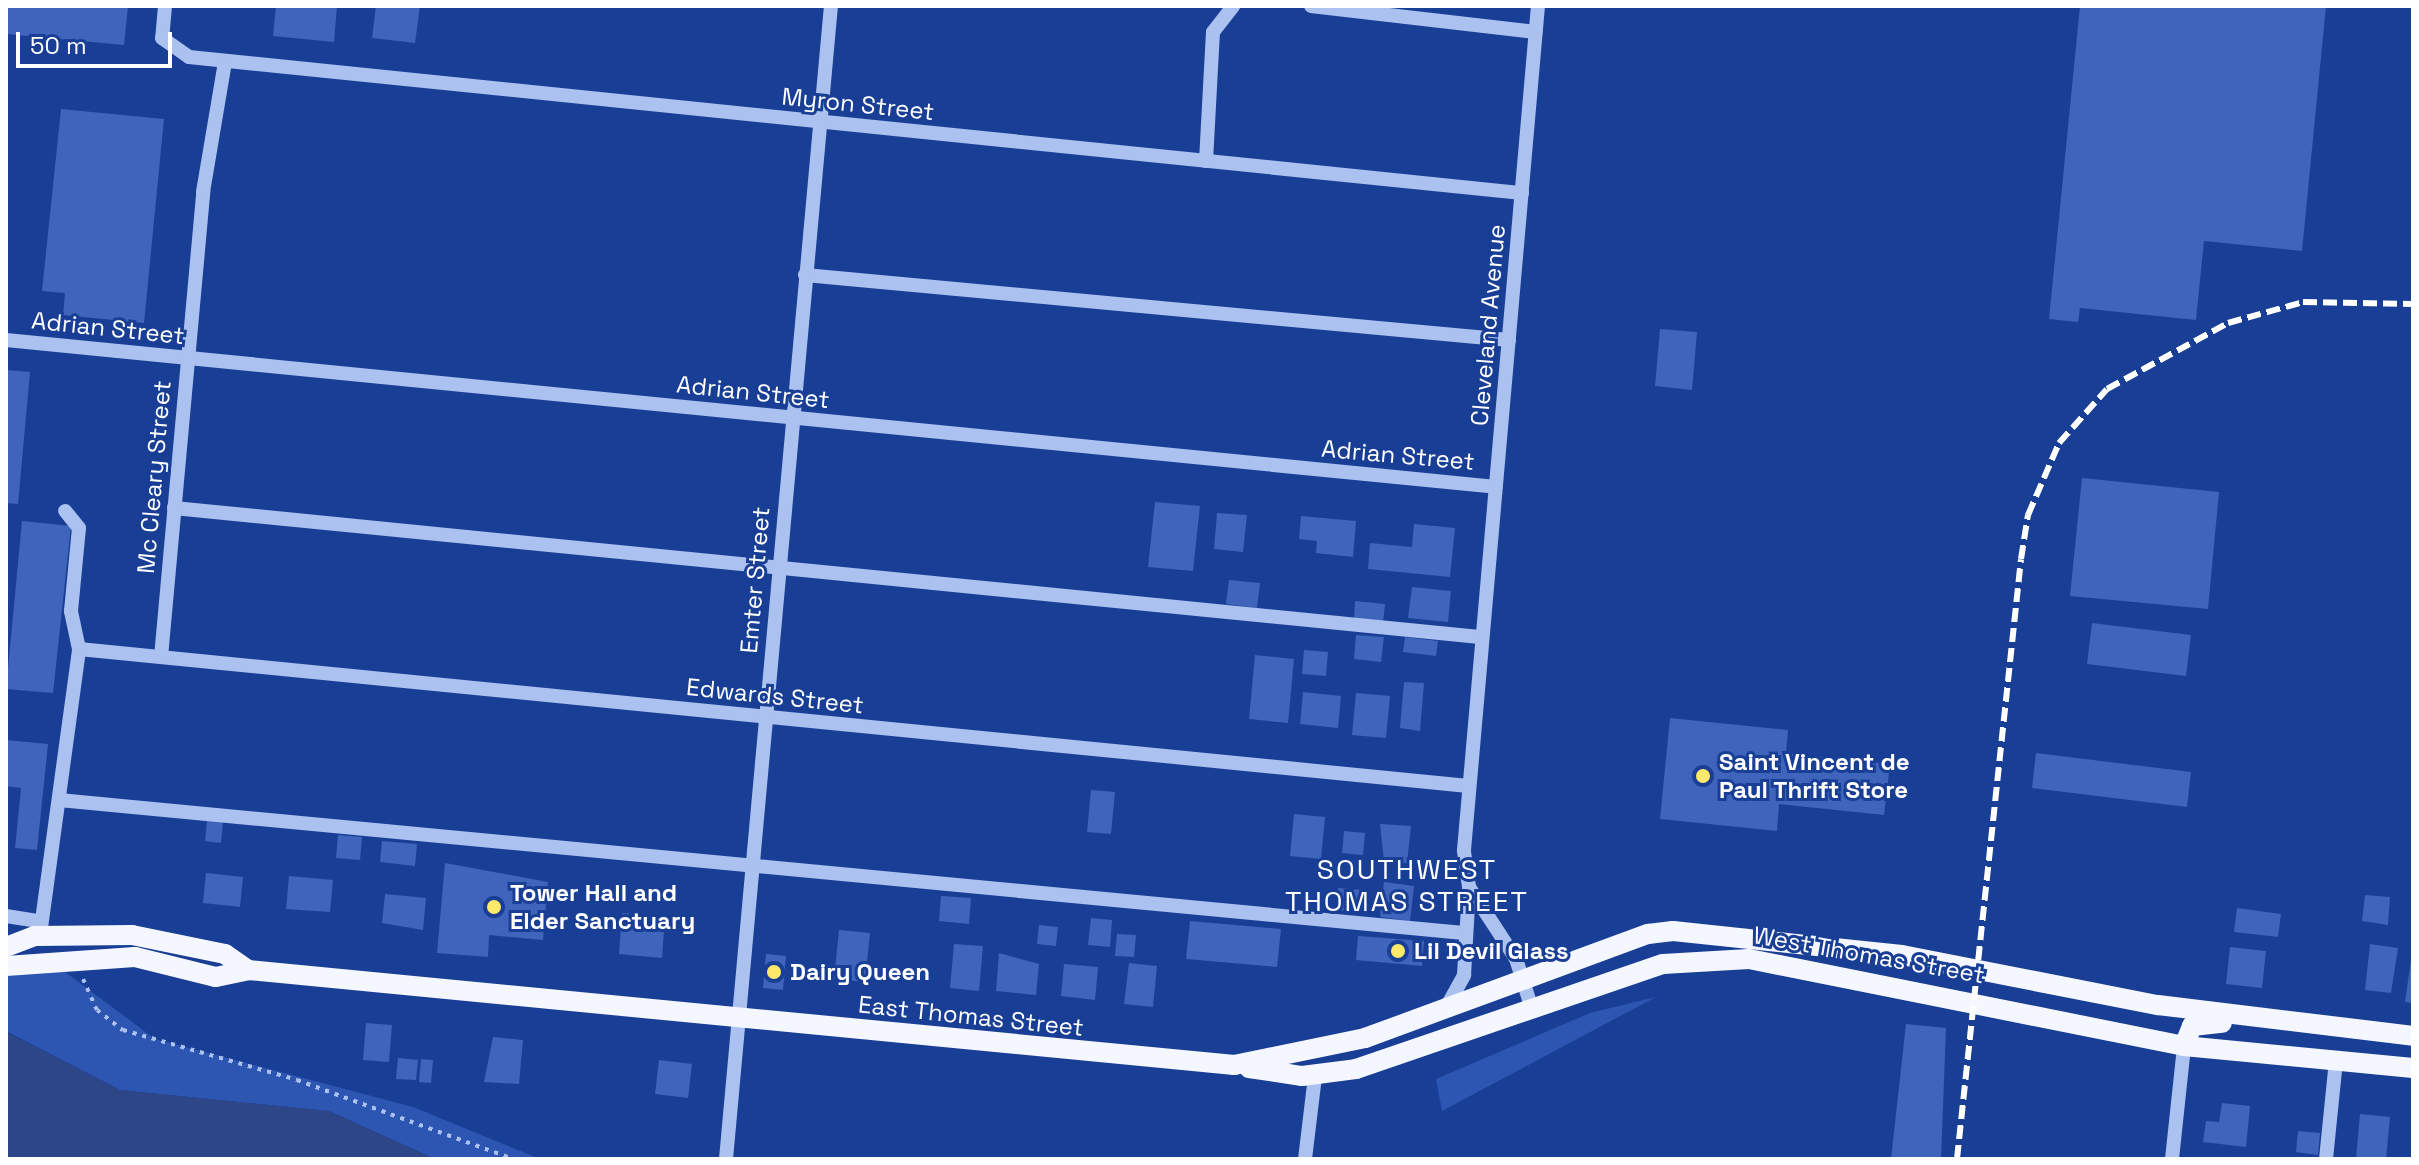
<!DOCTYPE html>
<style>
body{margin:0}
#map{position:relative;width:2419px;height:1165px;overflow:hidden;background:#193e95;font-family:"Space Grotesk",sans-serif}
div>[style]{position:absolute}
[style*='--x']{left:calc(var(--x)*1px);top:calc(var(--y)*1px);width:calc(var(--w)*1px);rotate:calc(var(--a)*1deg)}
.green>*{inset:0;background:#2d56b3}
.water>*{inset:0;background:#2c4687}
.building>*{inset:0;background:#3e64bb}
.path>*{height:4px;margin-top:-2px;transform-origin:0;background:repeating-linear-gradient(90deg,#abc1f0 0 4px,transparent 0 10px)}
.minor>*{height:14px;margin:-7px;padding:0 7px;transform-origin:7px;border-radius:7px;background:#abc1f0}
.major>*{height:20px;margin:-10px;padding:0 10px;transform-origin:10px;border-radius:10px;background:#f4f7ff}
.rail>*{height:6px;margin-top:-3px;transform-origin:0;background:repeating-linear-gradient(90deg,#fff 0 14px,transparent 0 20px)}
.dots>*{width:22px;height:22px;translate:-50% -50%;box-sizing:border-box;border:4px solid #193e95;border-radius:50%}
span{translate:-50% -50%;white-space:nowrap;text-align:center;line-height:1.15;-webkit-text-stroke:6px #193e95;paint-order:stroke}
.street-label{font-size:24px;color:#fff}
.poi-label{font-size:24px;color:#fff;font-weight:700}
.left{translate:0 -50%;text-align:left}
.quarter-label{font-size:28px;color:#fff;letter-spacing:2px}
.frame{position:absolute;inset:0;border:8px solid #fff;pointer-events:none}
.scale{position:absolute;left:16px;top:32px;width:156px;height:36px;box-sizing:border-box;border:4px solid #fff;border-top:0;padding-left:10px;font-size:24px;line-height:28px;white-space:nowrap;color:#fff;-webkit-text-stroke:6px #193e95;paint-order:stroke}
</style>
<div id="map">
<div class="green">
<i style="clip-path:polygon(57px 966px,155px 1039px,413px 1107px,540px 1159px,435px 1159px,329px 1111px,120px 1090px,6px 1031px,6px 976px)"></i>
<i style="clip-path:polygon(1656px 997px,1442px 1111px,1436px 1079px,1590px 1013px)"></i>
</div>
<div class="water">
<i style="clip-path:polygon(6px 1032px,120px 1090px,329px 1111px,435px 1159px,6px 1159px)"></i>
</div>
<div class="building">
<i style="clip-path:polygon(6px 6px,128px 6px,124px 45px,6px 34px)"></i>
<i style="clip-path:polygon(276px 6px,337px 6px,334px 42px,273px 36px)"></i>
<i style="clip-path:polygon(376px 6px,420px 6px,415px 43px,372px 38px)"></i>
<i style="clip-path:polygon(2080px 6px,2326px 6px,2302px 251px,2204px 241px,2196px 320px,2080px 308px,2078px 322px,2049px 319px)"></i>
<i style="clip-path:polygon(61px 109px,164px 119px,144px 323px,63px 315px,65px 293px,42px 291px)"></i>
<i style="clip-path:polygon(1660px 329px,1697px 332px,1692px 390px,1655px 386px)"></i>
<i style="clip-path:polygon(6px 370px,30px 372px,18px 504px,6px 503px)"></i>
<i style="clip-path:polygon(2082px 478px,2219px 492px,2208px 609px,2070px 596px)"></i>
<i style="clip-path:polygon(1155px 502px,1200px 506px,1193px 571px,1148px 567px)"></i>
<i style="clip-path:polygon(1217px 513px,1247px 515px,1243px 552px,1214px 549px)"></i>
<i style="clip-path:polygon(1301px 516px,1356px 521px,1353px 557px,1316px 553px,1317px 541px,1299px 539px)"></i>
<i style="clip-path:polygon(22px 521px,71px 526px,53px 693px,6px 689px)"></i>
<i style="clip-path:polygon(1414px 524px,1455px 528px,1450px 577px,1368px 569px,1370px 543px,1412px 547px)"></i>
<i style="clip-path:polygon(1229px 580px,1260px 583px,1257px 608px,1226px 604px)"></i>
<i style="clip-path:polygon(1412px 587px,1451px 591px,1448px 622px,1408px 618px)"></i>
<i style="clip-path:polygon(1355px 601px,1385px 604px,1383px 623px,1354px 621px)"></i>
<i style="clip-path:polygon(2092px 623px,2191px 635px,2186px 676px,2087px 664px)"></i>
<i style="clip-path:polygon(1356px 635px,1384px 637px,1381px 662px,1354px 659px)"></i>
<i style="clip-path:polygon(1405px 637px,1438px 641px,1436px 656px,1403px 652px)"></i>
<i style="clip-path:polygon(1304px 650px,1328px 652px,1326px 676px,1302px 674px)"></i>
<i style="clip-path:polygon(1255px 655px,1294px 659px,1288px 723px,1249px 719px)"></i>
<i style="clip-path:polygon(1404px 682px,1424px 683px,1420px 731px,1400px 728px)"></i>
<i style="clip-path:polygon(1303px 692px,1341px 696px,1338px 728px,1300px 724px)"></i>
<i style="clip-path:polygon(1356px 693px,1390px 696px,1386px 738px,1352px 735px)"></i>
<i style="clip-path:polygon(1670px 718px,1788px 730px,1786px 753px,1890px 764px,1884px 815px,1779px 804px,1777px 831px,1660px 819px)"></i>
<i style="clip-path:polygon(6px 740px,48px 744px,37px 850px,15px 848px,21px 788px,6px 786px)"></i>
<i style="clip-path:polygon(2036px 753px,2191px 772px,2187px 807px,2032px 788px)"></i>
<i style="clip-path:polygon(1091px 790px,1115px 792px,1111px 834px,1087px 832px)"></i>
<i style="clip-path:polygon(1294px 814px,1325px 817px,1321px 859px,1290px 856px)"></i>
<i style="clip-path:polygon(207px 820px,223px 822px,221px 843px,205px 841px)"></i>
<i style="clip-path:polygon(1380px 824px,1411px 826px,1407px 863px,1384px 861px)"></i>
<i style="clip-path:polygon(1344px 831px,1365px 833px,1363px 855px,1342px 853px)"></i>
<i style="clip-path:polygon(338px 835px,362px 837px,360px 860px,336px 858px)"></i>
<i style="clip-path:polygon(382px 841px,417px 844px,415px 866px,380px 862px)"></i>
<i style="clip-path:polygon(445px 863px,548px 882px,543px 940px,489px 935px,488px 957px,437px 953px)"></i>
<i style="clip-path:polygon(206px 873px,243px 877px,240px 907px,203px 903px)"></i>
<i style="clip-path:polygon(289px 876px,333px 880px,330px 912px,286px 909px)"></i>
<i style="clip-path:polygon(1384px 882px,1414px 886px,1410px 921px,1380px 917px)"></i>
<i style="clip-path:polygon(1338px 888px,1362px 890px,1360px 912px,1336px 910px)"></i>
<i style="clip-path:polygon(385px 894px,426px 898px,423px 930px,382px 923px)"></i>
<i style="clip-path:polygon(2365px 895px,2390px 897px,2388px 925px,2362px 921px)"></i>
<i style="clip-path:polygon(941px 896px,971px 898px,969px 924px,939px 921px)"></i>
<i style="clip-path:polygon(2237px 908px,2281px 914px,2278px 937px,2234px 932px)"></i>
<i style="clip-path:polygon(622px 913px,665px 917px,662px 958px,619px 954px)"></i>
<i style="clip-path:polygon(1091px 918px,1112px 920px,1110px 947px,1088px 945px)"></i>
<i style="clip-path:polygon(1190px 921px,1281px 929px,1277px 967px,1186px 959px)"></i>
<i style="clip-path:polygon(1039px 925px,1058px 927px,1056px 946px,1037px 944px)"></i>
<i style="clip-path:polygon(839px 930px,870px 933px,865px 982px,834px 979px)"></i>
<i style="clip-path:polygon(1117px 934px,1136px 935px,1134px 957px,1115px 956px)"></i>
<i style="clip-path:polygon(1358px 936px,1424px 941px,1422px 966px,1356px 960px)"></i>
<i style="clip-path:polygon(954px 944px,983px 946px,979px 991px,950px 988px)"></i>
<i style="clip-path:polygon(2370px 944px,2398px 948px,2391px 993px,2365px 990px)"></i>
<i style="clip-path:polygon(2413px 946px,2413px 1003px,2405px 1002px)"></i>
<i style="clip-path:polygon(2230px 947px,2266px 951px,2262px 988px,2226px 984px)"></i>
<i style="clip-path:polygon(999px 953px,1039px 964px,1036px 995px,996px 991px)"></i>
<i style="clip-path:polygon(766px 954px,786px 956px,783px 990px,763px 988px)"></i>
<i style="clip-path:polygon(1129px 963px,1157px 966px,1153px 1007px,1124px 1004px)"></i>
<i style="clip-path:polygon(1064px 964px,1098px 967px,1095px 1000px,1061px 996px)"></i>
<i style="clip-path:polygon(366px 1023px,392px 1025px,389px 1062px,363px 1060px)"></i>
<i style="clip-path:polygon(1906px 1024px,1946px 1028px,1941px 1159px,1891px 1159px)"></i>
<i style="clip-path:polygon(493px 1037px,523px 1040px,519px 1084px,484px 1082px)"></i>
<i style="clip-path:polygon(398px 1058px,418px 1060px,416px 1080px,396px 1079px)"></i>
<i style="clip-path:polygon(421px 1059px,433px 1060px,431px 1083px,419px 1082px)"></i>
<i style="clip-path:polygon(659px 1060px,692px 1064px,688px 1098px,655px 1094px)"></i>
<i style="clip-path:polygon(2222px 1103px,2250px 1106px,2246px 1147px,2203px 1142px,2206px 1121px,2219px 1122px)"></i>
<i style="clip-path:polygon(2360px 1114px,2390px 1117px,2386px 1159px,2356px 1159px)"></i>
<i style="clip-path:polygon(2298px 1131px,2320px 1133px,2318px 1155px,2296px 1152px)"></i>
</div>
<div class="path">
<i style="--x:83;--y:979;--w:34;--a:66"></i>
<i style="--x:97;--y:1010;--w:33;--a:38"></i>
<i style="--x:123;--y:1030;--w:181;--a:16"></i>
<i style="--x:297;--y:1080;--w:230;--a:20.1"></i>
</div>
<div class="minor">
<i style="--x:165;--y:6;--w:32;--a:95"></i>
<i style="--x:162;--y:38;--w:33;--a:35"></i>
<i style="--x:189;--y:57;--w:1340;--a:5.83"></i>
<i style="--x:1311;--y:6;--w:226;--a:6.6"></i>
<i style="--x:1206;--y:161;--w:129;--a:-86.9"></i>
<i style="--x:1213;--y:32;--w:33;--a:-52"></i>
<i style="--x:805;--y:275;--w:707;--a:5.28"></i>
<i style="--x:6;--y:340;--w:1497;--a:5.63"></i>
<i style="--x:174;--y:508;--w:1312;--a:5.64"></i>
<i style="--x:79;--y:649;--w:1396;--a:5.63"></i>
<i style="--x:161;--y:657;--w:467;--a:-84.8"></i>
<i style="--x:203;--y:192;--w:132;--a:-80.4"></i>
<i style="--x:59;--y:800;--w:1411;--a:5.41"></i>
<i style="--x:6;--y:916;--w:33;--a:9"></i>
<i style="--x:40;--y:935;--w:289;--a:-82.2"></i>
<i style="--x:79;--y:649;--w:39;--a:-102"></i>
<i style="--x:71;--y:611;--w:83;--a:-84.5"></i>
<i style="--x:79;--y:528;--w:22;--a:-129"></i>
<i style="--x:1446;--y:1008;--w:38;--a:-61"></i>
<i style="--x:1464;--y:975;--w:88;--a:-86.7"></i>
<i style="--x:1532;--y:1009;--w:52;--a:-107.7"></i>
<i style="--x:1516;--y:959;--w:86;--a:-123.1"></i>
<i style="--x:1469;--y:887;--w:37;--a:-98"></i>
<i style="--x:1464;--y:850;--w:847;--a:-84.99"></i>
<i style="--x:726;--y:1159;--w:1158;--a:-84.8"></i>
<i style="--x:1305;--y:1159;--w:84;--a:-83.1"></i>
<i style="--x:2172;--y:1159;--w:114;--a:-83.9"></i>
<i style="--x:2326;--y:1159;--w:99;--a:-84.2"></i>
</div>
<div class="major">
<i style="--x:6;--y:947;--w:31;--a:-21"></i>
<i style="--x:35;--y:936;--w:97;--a:-0.6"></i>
<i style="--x:132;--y:935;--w:95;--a:11.5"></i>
<i style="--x:225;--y:954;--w:28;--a:35"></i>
<i style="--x:6;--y:966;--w:129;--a:-4"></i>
<i style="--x:135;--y:957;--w:83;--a:13.9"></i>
<i style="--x:216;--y:977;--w:33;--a:-12"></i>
<i style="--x:248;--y:970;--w:991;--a:5.5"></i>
<i style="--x:1234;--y:1065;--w:134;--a:-11.6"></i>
<i style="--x:1365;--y:1038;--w:302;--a:-20.2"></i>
<i style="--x:1648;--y:934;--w:25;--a:-7"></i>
<i style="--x:1673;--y:931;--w:230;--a:6"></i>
<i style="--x:1902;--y:955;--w:261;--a:11.1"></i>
<i style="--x:2158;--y:1005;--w:257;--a:6.9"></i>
<i style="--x:2184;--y:1046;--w:22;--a:-68"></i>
<i style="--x:2192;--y:1026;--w:30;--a:-6"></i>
<i style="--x:1249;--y:1068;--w:54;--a:8.6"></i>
<i style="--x:1302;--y:1076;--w:54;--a:-7.4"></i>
<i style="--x:1356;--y:1069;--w:324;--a:-18.9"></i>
<i style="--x:1663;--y:964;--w:86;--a:-3.3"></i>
<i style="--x:1749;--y:959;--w:444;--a:11.3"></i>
<i style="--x:2184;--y:1046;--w:230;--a:5.5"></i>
</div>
<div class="rail">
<i style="--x:1957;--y:1159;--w:603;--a:-83.91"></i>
<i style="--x:2021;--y:559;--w:45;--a:-81"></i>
<i style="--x:2028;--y:515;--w:78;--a:-66.7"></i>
<i style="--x:2059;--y:443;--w:72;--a:-48.4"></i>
<i style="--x:2107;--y:389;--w:138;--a:-28.6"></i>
<i style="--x:2228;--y:323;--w:78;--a:-15.6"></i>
<i style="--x:2303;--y:302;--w:110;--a:1"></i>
</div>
<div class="dots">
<i style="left:1703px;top:776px;background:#ffe96a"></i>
<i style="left:494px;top:907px;background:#ffe96a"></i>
<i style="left:1398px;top:951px;background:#ffe96a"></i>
<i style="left:774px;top:972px;background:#ffe96a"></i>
</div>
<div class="street-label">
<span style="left:858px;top:104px;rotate:6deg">Myron Street</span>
<span style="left:1488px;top:325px;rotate:-85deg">Cleveland Avenue</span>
<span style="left:108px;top:328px;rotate:6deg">Adrian Street</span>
<span style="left:753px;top:392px;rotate:6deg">Adrian Street</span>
<span style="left:1398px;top:455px;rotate:5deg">Adrian Street</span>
<span style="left:154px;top:477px;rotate:-85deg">Mc Cleary Street</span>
<span style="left:755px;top:580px;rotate:-85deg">Emter Street</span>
<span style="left:775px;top:696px;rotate:6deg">Edwards Street</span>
<span style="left:1869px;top:955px;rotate:10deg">West Thomas Street</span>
<span style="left:971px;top:1016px;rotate:6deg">East Thomas Street</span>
</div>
<div class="poi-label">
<span class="left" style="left:1719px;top:776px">Saint Vincent de<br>Paul Thrift Store</span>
<span class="left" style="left:510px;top:907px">Tower Hall and<br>Elder Sanctuary</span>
<span class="left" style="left:1414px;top:951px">Lil Devil Glass</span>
<span class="left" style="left:790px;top:972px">Dairy Queen</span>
</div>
<div class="quarter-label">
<span style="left:1407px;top:885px">SOUTHWEST<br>THOMAS STREET</span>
</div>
<div class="frame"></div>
<div class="scale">50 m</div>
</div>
